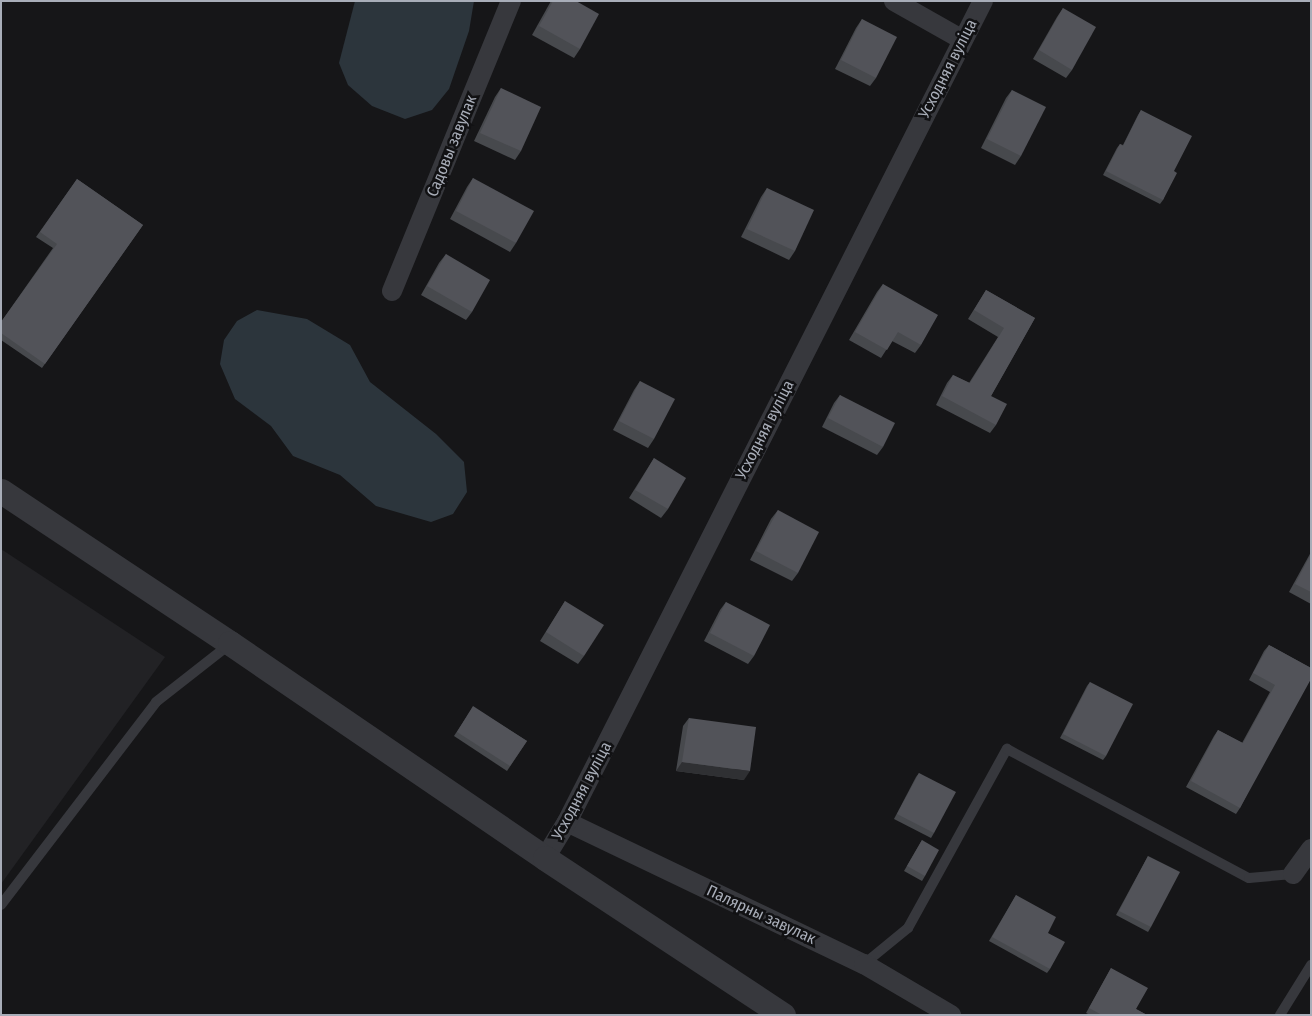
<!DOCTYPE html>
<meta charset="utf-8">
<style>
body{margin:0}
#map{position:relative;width:1312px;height:1016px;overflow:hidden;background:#161618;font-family:"Fira Sans Condensed",sans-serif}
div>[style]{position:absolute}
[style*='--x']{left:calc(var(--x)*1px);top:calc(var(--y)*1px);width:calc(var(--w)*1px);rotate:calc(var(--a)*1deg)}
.built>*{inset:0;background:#222225}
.water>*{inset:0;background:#2c353c}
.service>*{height:10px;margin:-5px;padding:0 5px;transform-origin:5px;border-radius:5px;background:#37383d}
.minor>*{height:20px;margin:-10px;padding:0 10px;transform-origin:10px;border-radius:10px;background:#37383d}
.tertiary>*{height:25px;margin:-12.5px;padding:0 12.5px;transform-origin:12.5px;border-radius:12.5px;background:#37383d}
.wall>*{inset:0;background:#47494d}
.shaded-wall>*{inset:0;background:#2f3033}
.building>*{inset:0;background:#525359}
span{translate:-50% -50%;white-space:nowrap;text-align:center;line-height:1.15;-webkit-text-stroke:5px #111113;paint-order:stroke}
.street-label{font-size:16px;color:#a8adb8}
.frame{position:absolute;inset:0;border:2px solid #a8adb8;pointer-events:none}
</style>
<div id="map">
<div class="built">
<i style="clip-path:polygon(1px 549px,165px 657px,1px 884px)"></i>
</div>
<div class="water">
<i style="clip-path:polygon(355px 1px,474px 1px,469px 31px,449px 89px,432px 110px,405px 119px,372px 106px,348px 85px,339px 63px)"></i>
<i style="clip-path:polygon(257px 310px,307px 319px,350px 345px,370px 382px,436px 434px,464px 462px,467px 492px,453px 514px,431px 522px,376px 506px,340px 475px,293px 456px,271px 426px,235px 399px,220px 364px,224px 340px,237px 321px)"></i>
</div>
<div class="service">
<i style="--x:1;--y:905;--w:255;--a:-52.6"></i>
<i style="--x:156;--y:702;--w:94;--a:-38.1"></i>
<i style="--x:864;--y:964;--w:57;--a:-39.3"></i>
<i style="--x:908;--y:928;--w:205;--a:-61.1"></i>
<i style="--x:1007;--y:749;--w:274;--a:28.1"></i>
<i style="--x:1249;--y:878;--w:44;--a:-5.2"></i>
<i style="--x:1280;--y:1015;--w:59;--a:-58.2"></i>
</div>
<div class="minor">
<i style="--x:894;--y:1;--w:79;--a:29.5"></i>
<i style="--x:392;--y:291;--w:313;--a:-67.7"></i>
<i style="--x:567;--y:822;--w:329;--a:25.6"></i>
<i style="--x:864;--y:964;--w:101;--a:30.4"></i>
<i style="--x:545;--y:858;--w:42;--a:-58.6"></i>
<i style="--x:567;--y:822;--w:920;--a:-63.13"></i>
<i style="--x:1293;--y:874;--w:31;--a:-54"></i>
</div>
<div class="tertiary">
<i style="--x:1;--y:491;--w:275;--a:33.6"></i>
<i style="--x:230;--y:643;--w:381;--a:34.3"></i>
<i style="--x:545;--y:858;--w:285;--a:33.4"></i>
</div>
<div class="wall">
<i style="clip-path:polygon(551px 1px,576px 1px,580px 49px,574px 58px,532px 35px)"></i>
<i style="clip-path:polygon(1063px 8px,1072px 70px,1066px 78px,1033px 59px,1057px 17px)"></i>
<i style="clip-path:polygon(862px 19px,876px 78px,870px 86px,835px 69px,856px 28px)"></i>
<i style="clip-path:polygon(501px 88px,521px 151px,515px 160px,474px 141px,495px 97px)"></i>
<i style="clip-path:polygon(1012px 90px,1021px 156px,1015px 165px,981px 148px,1006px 98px)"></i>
<i style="clip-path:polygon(1141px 110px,1174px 171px,1163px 200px,1160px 204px,1103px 175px,1117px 148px,1120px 144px,1123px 145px,1138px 115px)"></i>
<i style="clip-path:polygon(473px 178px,516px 243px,510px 252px,450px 219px,467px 187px)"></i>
<i style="clip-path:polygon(77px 179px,143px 225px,42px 368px,1px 340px,1px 322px,53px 248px,36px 237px)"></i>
<i style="clip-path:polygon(767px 188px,795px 251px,789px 260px,741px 237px,761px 197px)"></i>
<i style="clip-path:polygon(446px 254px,472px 312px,466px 320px,421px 295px,439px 263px)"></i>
<i style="clip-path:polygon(883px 284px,921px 345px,915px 353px,892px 341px,881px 358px,849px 340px,877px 292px)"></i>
<i style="clip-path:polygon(986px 290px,1035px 318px,991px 396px,996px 425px,990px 433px,936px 405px,947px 383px,953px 375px,969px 383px,998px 337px,968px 319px)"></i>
<i style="clip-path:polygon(640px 381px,654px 439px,648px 448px,613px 430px,634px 390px)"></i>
<i style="clip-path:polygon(840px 395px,883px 447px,877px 455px,822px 427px,834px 403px)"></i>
<i style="clip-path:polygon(654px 458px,668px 509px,661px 518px,629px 498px)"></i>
<i style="clip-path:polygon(778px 510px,798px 573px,792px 581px,750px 560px,771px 519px)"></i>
<i style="clip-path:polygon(1311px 552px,1311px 604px,1289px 592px)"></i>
<i style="clip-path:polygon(565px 601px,584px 656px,578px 664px,540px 641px)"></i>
<i style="clip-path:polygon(726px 602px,754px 656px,748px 664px,704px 641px,720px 610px)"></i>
<i style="clip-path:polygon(1269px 645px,1311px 668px,1240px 808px,1236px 814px,1186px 787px,1214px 736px,1218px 730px,1242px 743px,1270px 692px,1249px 680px,1264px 651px)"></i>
<i style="clip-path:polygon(1090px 682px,1106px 756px,1103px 760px,1060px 738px,1087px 686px)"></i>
<i style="clip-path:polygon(473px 707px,527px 741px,507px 771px,454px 736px)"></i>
<i style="clip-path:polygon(689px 718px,744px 780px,676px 771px,683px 726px)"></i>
<i style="clip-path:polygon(919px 773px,934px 833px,931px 838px,894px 819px,916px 777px)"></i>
<i style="clip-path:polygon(922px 840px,925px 876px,922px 881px,904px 871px)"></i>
<i style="clip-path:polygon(1148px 856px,1151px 927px,1148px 932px,1116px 915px)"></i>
<i style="clip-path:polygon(1016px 895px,1050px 969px,1047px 973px,989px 941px)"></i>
<i style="clip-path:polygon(1111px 968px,1136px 1009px,1147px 1015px,1090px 1015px,1086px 1013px)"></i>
</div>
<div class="shaded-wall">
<i style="clip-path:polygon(682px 762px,750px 771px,744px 780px,676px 771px)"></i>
</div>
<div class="building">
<i style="clip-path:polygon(553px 1px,576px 1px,599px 14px,580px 49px,539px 26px)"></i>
<i style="clip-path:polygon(1063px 8px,1096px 27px,1072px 70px,1039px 50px)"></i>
<i style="clip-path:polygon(862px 19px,897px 37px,876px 78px,841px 60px)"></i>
<i style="clip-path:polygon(501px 88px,541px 107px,521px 151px,480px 133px)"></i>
<i style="clip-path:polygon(1012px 90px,1046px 107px,1021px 156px,987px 139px)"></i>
<i style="clip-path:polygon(1141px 110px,1192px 136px,1174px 171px,1177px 173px,1163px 200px,1106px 171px,1120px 144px,1123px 146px)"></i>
<i style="clip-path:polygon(473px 178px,534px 211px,516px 243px,456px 211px)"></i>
<i style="clip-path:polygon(77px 179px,143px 225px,45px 364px,1px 333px,1px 322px,57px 244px,40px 232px)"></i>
<i style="clip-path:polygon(767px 188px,814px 210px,795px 251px,747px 229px)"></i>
<i style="clip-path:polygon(446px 254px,490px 280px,472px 312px,427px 286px)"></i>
<i style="clip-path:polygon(883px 284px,938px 315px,921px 345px,898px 332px,887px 350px,855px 332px)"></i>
<i style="clip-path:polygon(986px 290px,1035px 318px,991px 396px,1007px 404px,996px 425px,942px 396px,953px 375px,970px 383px,1004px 328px,974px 310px)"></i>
<i style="clip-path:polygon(640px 381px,675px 399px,654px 439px,619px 421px)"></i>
<i style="clip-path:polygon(840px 395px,895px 423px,883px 447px,828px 418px)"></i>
<i style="clip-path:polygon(654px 458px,686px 478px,668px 509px,635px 490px)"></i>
<i style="clip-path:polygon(778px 510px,819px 532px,798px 573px,756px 551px)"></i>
<i style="clip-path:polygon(1311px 554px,1311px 592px,1295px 584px)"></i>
<i style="clip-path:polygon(565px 601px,604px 625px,584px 656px,546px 632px)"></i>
<i style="clip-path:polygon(726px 602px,770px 625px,754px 656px,710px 633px)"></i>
<i style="clip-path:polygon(1269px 645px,1311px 668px,1311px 679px,1240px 808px,1191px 781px,1218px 730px,1243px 743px,1275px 685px,1253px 673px)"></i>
<i style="clip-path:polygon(1090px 682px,1133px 704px,1106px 756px,1063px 734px)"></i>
<i style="clip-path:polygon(473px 706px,527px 741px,510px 766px,457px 732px)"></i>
<i style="clip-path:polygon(689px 718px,756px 727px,750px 771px,682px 762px)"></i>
<i style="clip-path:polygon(919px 773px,956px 792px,934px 833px,897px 814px)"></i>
<i style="clip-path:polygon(922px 840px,939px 850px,925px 876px,907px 866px)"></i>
<i style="clip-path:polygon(1148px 856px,1180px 872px,1151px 927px,1119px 911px)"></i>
<i style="clip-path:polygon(1016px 895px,1056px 917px,1048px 933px,1065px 942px,1050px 969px,992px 937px)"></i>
<i style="clip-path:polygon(1111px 968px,1148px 988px,1136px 1009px,1147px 1015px,1102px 1015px,1089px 1008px)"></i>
</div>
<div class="street-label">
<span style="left:948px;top:69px;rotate:-63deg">Усходняя вуліца</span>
<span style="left:452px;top:146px;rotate:-68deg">Садовы завулак</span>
<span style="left:765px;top:430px;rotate:-63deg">Усходняя вуліца</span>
<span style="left:582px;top:791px;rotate:-62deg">Усходняя вуліца</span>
<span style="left:761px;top:915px;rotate:25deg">Палярны завулак</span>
</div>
<div class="frame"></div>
</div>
